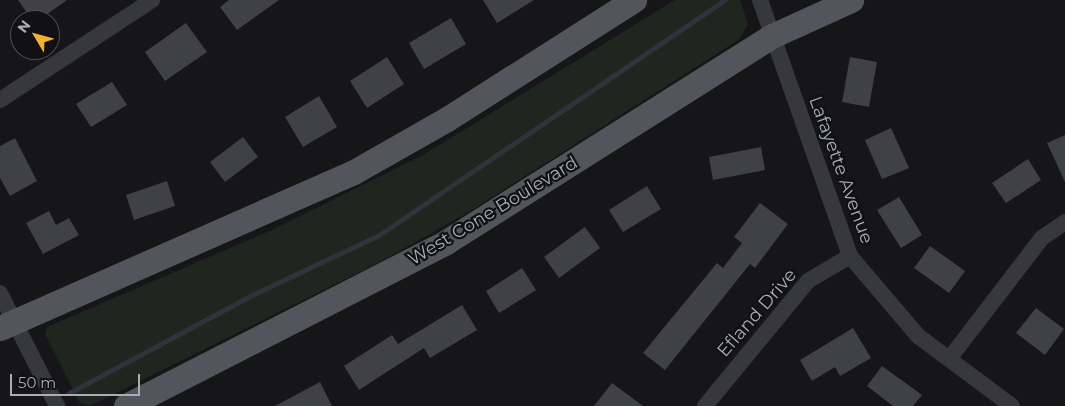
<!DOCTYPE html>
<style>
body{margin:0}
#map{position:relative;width:1065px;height:406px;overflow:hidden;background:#161618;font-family:Montserrat,sans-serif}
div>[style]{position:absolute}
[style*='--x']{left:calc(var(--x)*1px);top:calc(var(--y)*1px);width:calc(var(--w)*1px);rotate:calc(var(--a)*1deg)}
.green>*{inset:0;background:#1e261f}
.stream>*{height:5px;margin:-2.5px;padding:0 2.5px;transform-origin:2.5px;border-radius:2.5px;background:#2c353c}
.building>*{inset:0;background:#404145}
.street>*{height:16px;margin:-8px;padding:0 8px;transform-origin:8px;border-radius:8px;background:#37383d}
.primary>*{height:25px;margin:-12.5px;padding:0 12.5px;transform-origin:12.5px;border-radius:12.5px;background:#53555c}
span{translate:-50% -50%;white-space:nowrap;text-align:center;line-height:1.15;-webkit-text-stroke:4.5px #111113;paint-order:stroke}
.street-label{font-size:18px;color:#a8adb8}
.north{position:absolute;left:10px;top:10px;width:50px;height:50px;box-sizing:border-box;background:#111113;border:1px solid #4d4f55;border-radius:50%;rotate:307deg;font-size:14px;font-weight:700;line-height:20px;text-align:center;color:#a8adb8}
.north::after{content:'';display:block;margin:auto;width:18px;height:22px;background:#f2b134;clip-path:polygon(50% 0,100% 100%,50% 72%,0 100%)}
.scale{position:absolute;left:10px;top:374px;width:130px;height:22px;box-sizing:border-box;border:2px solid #a8adb8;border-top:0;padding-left:6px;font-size:15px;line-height:18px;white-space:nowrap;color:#a8adb8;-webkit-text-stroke:4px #111113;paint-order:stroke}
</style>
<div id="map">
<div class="green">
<i style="clip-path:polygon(675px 0,740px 0,748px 24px,740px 39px,469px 212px,380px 262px,90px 406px,80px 403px,45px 334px,47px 327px,274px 229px,423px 155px)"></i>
</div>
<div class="stream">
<i style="--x:69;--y:393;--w:208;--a:-28.2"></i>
<i style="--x:252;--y:295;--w:140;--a:-25.3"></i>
<i style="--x:379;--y:235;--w:418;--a:-34.2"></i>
</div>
<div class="building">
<i style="clip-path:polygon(18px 0,67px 0,39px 20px,32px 20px)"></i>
<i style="clip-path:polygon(229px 0,279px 0,237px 30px,220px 7px)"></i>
<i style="clip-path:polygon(483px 0,534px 0,497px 23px)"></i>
<i style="clip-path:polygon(451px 18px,466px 44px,424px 69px,409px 43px)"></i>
<i style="clip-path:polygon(186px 23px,207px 52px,165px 81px,145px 52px)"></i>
<i style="clip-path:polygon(387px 57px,404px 84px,367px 108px,350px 81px)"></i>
<i style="clip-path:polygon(850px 57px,877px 62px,869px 107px,842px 102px)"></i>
<i style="clip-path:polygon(112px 82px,127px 105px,91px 127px,76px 104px)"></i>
<i style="clip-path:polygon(319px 96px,337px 127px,303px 147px,285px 117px)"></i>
<i style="clip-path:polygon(891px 128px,909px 168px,882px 179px,865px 140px)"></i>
<i style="clip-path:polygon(1065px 135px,1065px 182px,1047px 143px)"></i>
<i style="clip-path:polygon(243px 137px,258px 157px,225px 182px,210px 162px)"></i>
<i style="clip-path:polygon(15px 138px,37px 181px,10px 196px,0 178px,0 146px)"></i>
<i style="clip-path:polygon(761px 147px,765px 170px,713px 180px,709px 157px)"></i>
<i style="clip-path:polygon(1028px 159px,1041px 180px,1006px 203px,992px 183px)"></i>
<i style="clip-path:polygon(167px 181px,175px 206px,134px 220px,126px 195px)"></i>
<i style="clip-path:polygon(647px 186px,661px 209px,623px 232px,609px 210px)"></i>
<i style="clip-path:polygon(899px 197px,922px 235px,901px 248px,877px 210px)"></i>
<i style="clip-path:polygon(760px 203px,788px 224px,755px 268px,750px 264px,665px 370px,643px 353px,717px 263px,723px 268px,742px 243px,734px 237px)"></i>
<i style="clip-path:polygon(49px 211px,56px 225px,69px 218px,79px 235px,43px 254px,26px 223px)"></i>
<i style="clip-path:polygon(585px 227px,600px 248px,559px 278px,544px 257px)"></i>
<i style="clip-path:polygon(930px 246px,965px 271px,949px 293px,914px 268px)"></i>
<i style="clip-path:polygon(522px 268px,536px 290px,499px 313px,486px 291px)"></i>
<i style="clip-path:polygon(462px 305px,477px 330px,430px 358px,424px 348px,359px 390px,344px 366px,392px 335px,398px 344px)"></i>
<i style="clip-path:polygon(1036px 308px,1064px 329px,1045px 355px,1016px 333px)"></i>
<i style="clip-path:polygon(853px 328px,871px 358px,840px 376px,835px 367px,812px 381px,800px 360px)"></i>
<i style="clip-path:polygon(882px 366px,922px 395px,913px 406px,893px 406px,867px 386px)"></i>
<i style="clip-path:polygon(320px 382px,332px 406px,275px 406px)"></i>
<i style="clip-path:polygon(612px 383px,643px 406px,594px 406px)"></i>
</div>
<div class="street">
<i style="--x:760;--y:0;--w:271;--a:70.6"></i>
<i style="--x:850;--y:256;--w:105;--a:49.6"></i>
<i style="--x:918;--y:336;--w:117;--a:36.7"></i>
<i style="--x:0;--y:100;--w:182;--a:-33.3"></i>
<i style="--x:0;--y:293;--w:127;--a:63.2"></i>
<i style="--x:949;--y:359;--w:153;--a:-52.5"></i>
<i style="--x:1042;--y:238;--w:28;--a:-35"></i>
<i style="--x:705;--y:406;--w:162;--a:-50.5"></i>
<i style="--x:808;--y:281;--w:49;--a:-30.8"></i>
</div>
<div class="primary">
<i style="--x:0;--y:328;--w:385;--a:-23.8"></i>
<i style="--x:352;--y:173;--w:109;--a:-29.6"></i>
<i style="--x:447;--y:119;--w:222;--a:-32.5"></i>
<i style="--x:126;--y:406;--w:360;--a:-27.1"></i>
<i style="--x:446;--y:242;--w:386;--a:-32.3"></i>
<i style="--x:772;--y:36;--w:87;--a:-24.5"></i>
</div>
<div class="street-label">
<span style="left:841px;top:170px;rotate:70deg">Lafayette Avenue</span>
<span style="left:493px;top:211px;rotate:-31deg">West Cone Boulevard</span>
<span style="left:757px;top:313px;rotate:-49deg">Efland Drive</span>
</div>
<div class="north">N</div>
<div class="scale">50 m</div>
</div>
